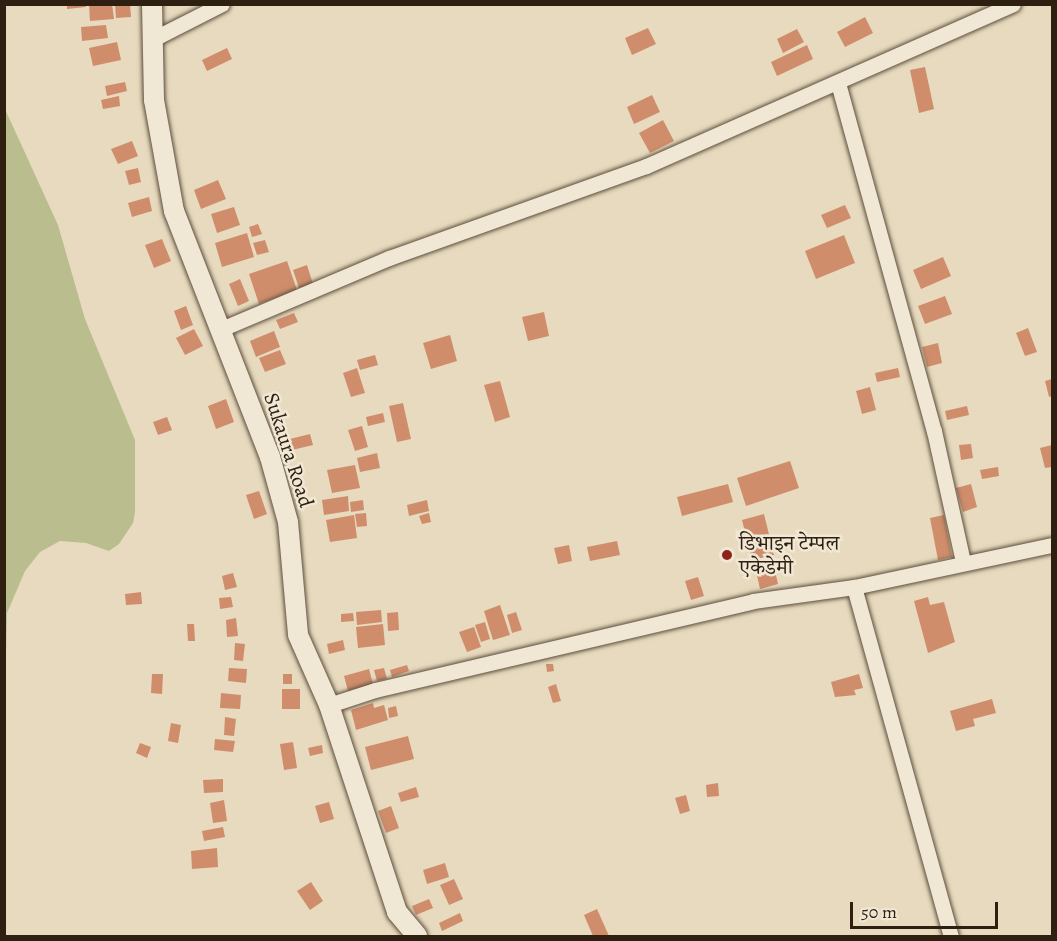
<!DOCTYPE html>
<meta charset="utf-8">
<style>
body{margin:0}
#map{position:relative;width:1057px;height:941px;overflow:hidden;background:#e8dabe;font-family:Alegreya,"Noto Serif Devanagari",serif}
div>[style]{position:absolute}
[style*='--x']{left:calc(var(--x)*1px);top:calc(var(--y)*1px);width:calc(var(--w)*1px);rotate:calc(var(--a)*1deg)}
.green>*{inset:0;background:#babe8f}
.building>*{inset:0;background:#cf8d6c}
.roads{filter:drop-shadow(0 0 2px #5c4e3c) drop-shadow(0 0 2px #5c4e3c)}
.minor>*{height:15px;margin:-7.5px;padding:0 7.5px;transform-origin:7.5px;border-radius:7.5px;background:#f0e7d5}
.tertiary>*{height:20px;margin:-10px;padding:0 10px;transform-origin:10px;border-radius:10px;background:#f0e7d5}
.dots>*{width:16px;height:16px;translate:-50% -50%;box-sizing:border-box;border:3px solid #f0e7d5;border-radius:50%}
span{translate:-50% -50%;white-space:nowrap;text-align:center;line-height:1.15;-webkit-text-stroke:5px #f0e7d5;paint-order:stroke}
.street-label{font-size:21px;color:#2e1f11}
.poi-label{font-size:21px;color:#2e1f11}
.left{translate:0 -50%;text-align:left}
.frame{position:absolute;inset:0;border:6px solid #2e1f11;pointer-events:none}
.scale{position:absolute;left:850px;top:902px;width:148px;height:27px;box-sizing:border-box;border:3px solid #2e1f11;border-top:0;padding-left:8px;font-size:18px;line-height:21px;white-space:nowrap;color:#2e1f11;-webkit-text-stroke:4px #f0e7d5;paint-order:stroke}
</style>
<div id="map">
<div class="green">
<i style="clip-path:polygon(5px 109px,58px 225px,85px 319px,135px 440px,135px 512px,133px 523px,119px 544px,109px 551px,86px 543px,60px 541px,40px 552px,25px 571px,7px 613px,5px 701px)"></i>
</div>
<div class="building">
<i style="clip-path:polygon(67px 4px,85px 4px,86px 7px,67px 9px)"></i>
<i style="clip-path:polygon(89px 4px,112px 4px,114px 19px,90px 21px)"></i>
<i style="clip-path:polygon(115px 4px,130px 4px,131px 17px,116px 18px)"></i>
<i style="clip-path:polygon(865px 17px,873px 33px,845px 47px,837px 32px)"></i>
<i style="clip-path:polygon(106px 25px,108px 38px,82px 41px,81px 27px)"></i>
<i style="clip-path:polygon(648px 28px,656px 44px,632px 55px,625px 38px)"></i>
<i style="clip-path:polygon(797px 29px,804px 42px,783px 53px,777px 39px)"></i>
<i style="clip-path:polygon(117px 42px,121px 60px,93px 66px,89px 48px)"></i>
<i style="clip-path:polygon(807px 45px,813px 59px,777px 76px,771px 62px)"></i>
<i style="clip-path:polygon(227px 48px,232px 59px,207px 71px,202px 60px)"></i>
<i style="clip-path:polygon(925px 67px,934px 109px,919px 113px,910px 70px)"></i>
<i style="clip-path:polygon(125px 82px,127px 91px,107px 96px,105px 86px)"></i>
<i style="clip-path:polygon(652px 95px,660px 112px,634px 124px,627px 107px)"></i>
<i style="clip-path:polygon(119px 96px,120px 106px,103px 109px,101px 100px)"></i>
<i style="clip-path:polygon(663px 120px,674px 141px,650px 153px,639px 133px)"></i>
<i style="clip-path:polygon(132px 141px,138px 156px,118px 164px,111px 149px)"></i>
<i style="clip-path:polygon(138px 168px,141px 182px,129px 185px,125px 171px)"></i>
<i style="clip-path:polygon(218px 180px,226px 199px,201px 209px,194px 190px)"></i>
<i style="clip-path:polygon(149px 197px,152px 211px,132px 217px,128px 203px)"></i>
<i style="clip-path:polygon(845px 205px,851px 218px,827px 228px,821px 215px)"></i>
<i style="clip-path:polygon(234px 207px,240px 225px,217px 233px,211px 214px)"></i>
<i style="clip-path:polygon(258px 224px,262px 234px,252px 237px,249px 227px)"></i>
<i style="clip-path:polygon(247px 233px,254px 257px,222px 267px,215px 243px)"></i>
<i style="clip-path:polygon(844px 235px,855px 263px,816px 279px,805px 251px)"></i>
<i style="clip-path:polygon(162px 239px,171px 261px,154px 268px,145px 245px)"></i>
<i style="clip-path:polygon(265px 240px,269px 252px,257px 255px,253px 243px)"></i>
<i style="clip-path:polygon(943px 257px,951px 276px,921px 289px,913px 270px)"></i>
<i style="clip-path:polygon(287px 261px,297px 290px,259px 304px,249px 274px)"></i>
<i style="clip-path:polygon(307px 265px,313px 284px,299px 288px,293px 270px)"></i>
<i style="clip-path:polygon(240px 279px,249px 301px,238px 306px,229px 284px)"></i>
<i style="clip-path:polygon(945px 296px,952px 314px,925px 324px,918px 306px)"></i>
<i style="clip-path:polygon(186px 306px,193px 325px,181px 330px,174px 311px)"></i>
<i style="clip-path:polygon(544px 312px,549px 336px,528px 341px,522px 317px)"></i>
<i style="clip-path:polygon(294px 313px,298px 322px,280px 329px,276px 320px)"></i>
<i style="clip-path:polygon(1028px 328px,1037px 352px,1025px 356px,1016px 333px)"></i>
<i style="clip-path:polygon(194px 329px,203px 346px,185px 355px,176px 338px)"></i>
<i style="clip-path:polygon(274px 331px,280px 347px,256px 357px,250px 341px)"></i>
<i style="clip-path:polygon(450px 335px,457px 361px,431px 369px,423px 343px)"></i>
<i style="clip-path:polygon(938px 343px,942px 363px,927px 367px,922px 347px)"></i>
<i style="clip-path:polygon(280px 350px,286px 364px,265px 372px,259px 358px)"></i>
<i style="clip-path:polygon(375px 355px,378px 365px,360px 370px,357px 360px)"></i>
<i style="clip-path:polygon(357px 368px,365px 393px,351px 397px,343px 373px)"></i>
<i style="clip-path:polygon(898px 368px,900px 377px,877px 382px,875px 373px)"></i>
<i style="clip-path:polygon(1052px 379px,1052px 396px,1049px 397px,1045px 381px)"></i>
<i style="clip-path:polygon(500px 381px,510px 417px,495px 422px,484px 385px)"></i>
<i style="clip-path:polygon(870px 387px,876px 410px,862px 414px,856px 391px)"></i>
<i style="clip-path:polygon(226px 399px,234px 422px,216px 429px,208px 406px)"></i>
<i style="clip-path:polygon(403px 403px,411px 439px,397px 442px,389px 406px)"></i>
<i style="clip-path:polygon(967px 406px,969px 415px,947px 420px,945px 411px)"></i>
<i style="clip-path:polygon(383px 413px,385px 422px,368px 426px,366px 417px)"></i>
<i style="clip-path:polygon(167px 417px,172px 430px,158px 435px,153px 422px)"></i>
<i style="clip-path:polygon(362px 426px,368px 447px,355px 451px,348px 430px)"></i>
<i style="clip-path:polygon(310px 434px,313px 445px,292px 450px,290px 439px)"></i>
<i style="clip-path:polygon(971px 444px,973px 458px,961px 460px,959px 445px)"></i>
<i style="clip-path:polygon(1052px 445px,1052px 467px,1045px 468px,1040px 448px)"></i>
<i style="clip-path:polygon(377px 453px,380px 468px,360px 472px,357px 458px)"></i>
<i style="clip-path:polygon(790px 461px,799px 488px,746px 506px,737px 478px)"></i>
<i style="clip-path:polygon(355px 465px,360px 488px,332px 493px,327px 470px)"></i>
<i style="clip-path:polygon(998px 467px,999px 476px,982px 479px,980px 470px)"></i>
<i style="clip-path:polygon(728px 484px,733px 502px,682px 516px,677px 497px)"></i>
<i style="clip-path:polygon(971px 484px,977px 507px,963px 512px,956px 488px)"></i>
<i style="clip-path:polygon(259px 491px,267px 514px,254px 519px,246px 495px)"></i>
<i style="clip-path:polygon(348px 496px,349px 511px,324px 515px,322px 500px)"></i>
<i style="clip-path:polygon(363px 500px,364px 510px,351px 512px,350px 502px)"></i>
<i style="clip-path:polygon(427px 500px,429px 511px,409px 516px,407px 505px)"></i>
<i style="clip-path:polygon(366px 513px,367px 526px,357px 527px,355px 514px)"></i>
<i style="clip-path:polygon(429px 513px,431px 522px,422px 524px,419px 516px)"></i>
<i style="clip-path:polygon(764px 514px,774px 555px,752px 560px,742px 520px)"></i>
<i style="clip-path:polygon(354px 515px,357px 538px,330px 542px,326px 520px)"></i>
<i style="clip-path:polygon(944px 515px,952px 557px,938px 560px,930px 518px)"></i>
<i style="clip-path:polygon(617px 541px,620px 555px,590px 561px,587px 547px)"></i>
<i style="clip-path:polygon(569px 545px,572px 561px,558px 564px,554px 548px)"></i>
<i style="clip-path:polygon(772px 558px,778px 584px,760px 589px,754px 562px)"></i>
<i style="clip-path:polygon(233px 573px,237px 587px,225px 590px,222px 576px)"></i>
<i style="clip-path:polygon(698px 577px,704px 596px,691px 600px,685px 581px)"></i>
<i style="clip-path:polygon(141px 592px,142px 604px,126px 605px,125px 594px)"></i>
<i style="clip-path:polygon(231px 597px,233px 607px,220px 609px,219px 598px)"></i>
<i style="clip-path:polygon(928px 597px,930px 605px,944px 602px,955px 642px,928px 653px,914px 601px)"></i>
<i style="clip-path:polygon(500px 605px,510px 635px,493px 640px,484px 611px)"></i>
<i style="clip-path:polygon(381px 610px,382px 622px,357px 625px,356px 612px)"></i>
<i style="clip-path:polygon(398px 612px,399px 630px,388px 631px,387px 613px)"></i>
<i style="clip-path:polygon(516px 612px,522px 630px,512px 633px,507px 615px)"></i>
<i style="clip-path:polygon(353px 613px,354px 621px,341px 622px,341px 614px)"></i>
<i style="clip-path:polygon(236px 618px,238px 636px,227px 637px,226px 620px)"></i>
<i style="clip-path:polygon(485px 622px,490px 639px,481px 642px,475px 625px)"></i>
<i style="clip-path:polygon(187px 624px,194px 624px,195px 641px,188px 641px)"></i>
<i style="clip-path:polygon(383px 624px,385px 645px,358px 648px,356px 627px)"></i>
<i style="clip-path:polygon(474px 627px,481px 647px,467px 652px,459px 632px)"></i>
<i style="clip-path:polygon(343px 640px,345px 650px,329px 654px,327px 644px)"></i>
<i style="clip-path:polygon(235px 643px,245px 644px,243px 661px,234px 660px)"></i>
<i style="clip-path:polygon(546px 664px,553px 664px,554px 671px,547px 672px)"></i>
<i style="clip-path:polygon(407px 665px,409px 671px,392px 677px,390px 670px)"></i>
<i style="clip-path:polygon(229px 668px,247px 669px,246px 683px,228px 681px)"></i>
<i style="clip-path:polygon(384px 668px,387px 679px,377px 681px,374px 670px)"></i>
<i style="clip-path:polygon(369px 669px,373px 684px,348px 691px,344px 676px)"></i>
<i style="clip-path:polygon(152px 674px,163px 674px,162px 694px,151px 693px)"></i>
<i style="clip-path:polygon(283px 674px,292px 674px,292px 684px,283px 684px)"></i>
<i style="clip-path:polygon(859px 674px,863px 688px,854px 690px,856px 695px,835px 697px,831px 682px)"></i>
<i style="clip-path:polygon(556px 684px,561px 701px,553px 703px,548px 687px)"></i>
<i style="clip-path:polygon(282px 689px,300px 689px,300px 709px,282px 709px)"></i>
<i style="clip-path:polygon(221px 693px,241px 695px,240px 709px,220px 708px)"></i>
<i style="clip-path:polygon(992px 699px,996px 713px,973px 719px,975px 726px,956px 731px,950px 711px)"></i>
<i style="clip-path:polygon(373px 703px,374px 708px,384px 705px,388px 720px,356px 730px,351px 710px)"></i>
<i style="clip-path:polygon(396px 706px,398px 716px,389px 718px,388px 708px)"></i>
<i style="clip-path:polygon(225px 717px,236px 719px,234px 736px,224px 735px)"></i>
<i style="clip-path:polygon(171px 723px,181px 725px,178px 743px,168px 741px)"></i>
<i style="clip-path:polygon(408px 736px,414px 759px,371px 770px,365px 747px)"></i>
<i style="clip-path:polygon(215px 739px,235px 741px,233px 752px,214px 750px)"></i>
<i style="clip-path:polygon(293px 742px,297px 768px,284px 770px,280px 744px)"></i>
<i style="clip-path:polygon(140px 743px,151px 747px,147px 758px,136px 753px)"></i>
<i style="clip-path:polygon(322px 745px,323px 753px,310px 756px,308px 748px)"></i>
<i style="clip-path:polygon(223px 779px,223px 792px,204px 793px,203px 780px)"></i>
<i style="clip-path:polygon(718px 783px,719px 796px,707px 797px,706px 785px)"></i>
<i style="clip-path:polygon(416px 787px,419px 797px,401px 802px,398px 793px)"></i>
<i style="clip-path:polygon(686px 795px,690px 811px,680px 814px,675px 798px)"></i>
<i style="clip-path:polygon(224px 800px,227px 821px,213px 823px,210px 803px)"></i>
<i style="clip-path:polygon(329px 802px,334px 819px,320px 823px,315px 806px)"></i>
<i style="clip-path:polygon(391px 806px,399px 828px,386px 833px,378px 811px)"></i>
<i style="clip-path:polygon(223px 827px,225px 837px,204px 841px,202px 831px)"></i>
<i style="clip-path:polygon(217px 848px,218px 867px,192px 869px,191px 851px)"></i>
<i style="clip-path:polygon(445px 863px,449px 877px,427px 884px,423px 870px)"></i>
<i style="clip-path:polygon(454px 879px,463px 899px,449px 905px,440px 885px)"></i>
<i style="clip-path:polygon(311px 882px,323px 901px,310px 910px,297px 891px)"></i>
<i style="clip-path:polygon(429px 899px,433px 908px,416px 915px,412px 906px)"></i>
<i style="clip-path:polygon(597px 909px,609px 936px,593px 936px,584px 915px)"></i>
<i style="clip-path:polygon(460px 913px,463px 921px,442px 931px,439px 923px)"></i>
</div>
<div class="roads">
<div class="minor">
<i style="--x:153;--y:39;--w:77;--a:-26.9"></i>
<i style="--x:838;--y:83;--w:361;--a:74.6"></i>
<i style="--x:934;--y:431;--w:134;--a:77.5"></i>
<i style="--x:219;--y:330;--w:185;--a:-23"></i>
<i style="--x:389;--y:258;--w:273;--a:-19.7"></i>
<i style="--x:646;--y:166;--w:401;--a:-23.8"></i>
<i style="--x:854;--y:587;--w:362;--a:74.5"></i>
<i style="--x:329;--y:705;--w:48;--a:-18.1"></i>
<i style="--x:375;--y:690;--w:388;--a:-13.2"></i>
<i style="--x:753;--y:601;--w:102;--a:-7.9"></i>
<i style="--x:854;--y:587;--w:202;--a:-12"></i>
</div>
<div class="tertiary">
<i style="--x:152;--y:4;--w:96;--a:88.8"></i>
<i style="--x:154;--y:100;--w:113;--a:79.8"></i>
<i style="--x:174;--y:211;--w:264;--a:68.7"></i>
<i style="--x:270;--y:457;--w:67;--a:74.5"></i>
<i style="--x:288;--y:522;--w:113;--a:84.9"></i>
<i style="--x:298;--y:635;--w:77;--a:66.1"></i>
<i style="--x:329;--y:705;--w:218;--a:71.8"></i>
<i style="--x:397;--y:912;--w:31;--a:50"></i>
</div>
</div>
<div class="dots">
<i style="left:727px;top:555px;background:#8f2418"></i>
</div>
<div class="street-label">
<span style="left:289px;top:450px;rotate:72deg">Sukaura Road</span>
</div>
<div class="poi-label">
<span class="left" style="left:739px;top:555px">डिभाइन टेम्पल<br>एकेडेमी</span>
</div>
<div class="frame"></div>
<div class="scale">50 m</div>
</div>
